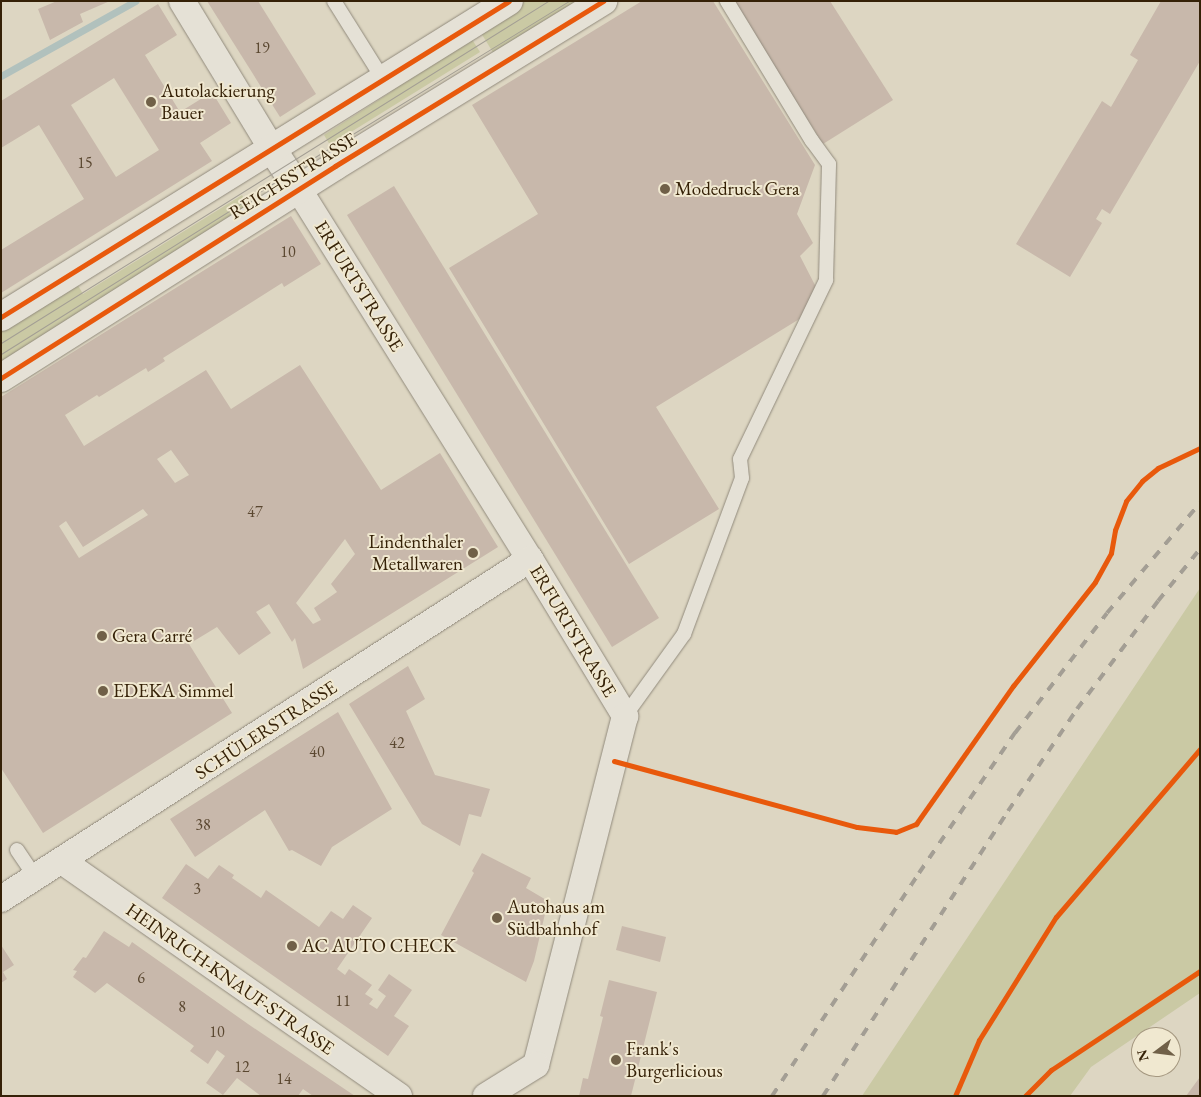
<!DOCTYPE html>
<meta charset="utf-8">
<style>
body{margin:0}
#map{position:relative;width:1201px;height:1097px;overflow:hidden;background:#ddd6c2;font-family:"EB Garamond",serif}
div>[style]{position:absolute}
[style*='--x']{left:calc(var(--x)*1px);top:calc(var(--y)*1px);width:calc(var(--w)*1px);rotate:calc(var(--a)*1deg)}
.green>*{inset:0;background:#cac9a4}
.stream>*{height:7px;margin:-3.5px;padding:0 3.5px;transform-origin:3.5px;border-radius:3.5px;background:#b1c1bd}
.building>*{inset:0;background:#c8b8ab}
.roads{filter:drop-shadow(0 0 1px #918a7c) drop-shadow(0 0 1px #918a7c)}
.service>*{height:14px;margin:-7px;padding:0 7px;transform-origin:7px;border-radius:7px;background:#e5e1d6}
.minor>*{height:26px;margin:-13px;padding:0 13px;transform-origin:13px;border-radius:13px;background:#e5e1d6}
.secondary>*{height:28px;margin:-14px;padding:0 14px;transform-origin:14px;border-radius:14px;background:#e5e1d6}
.tram>*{height:1px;margin:-0.5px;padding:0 0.5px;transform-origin:0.5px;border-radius:0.5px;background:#a39e94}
.rail>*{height:4px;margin-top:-2px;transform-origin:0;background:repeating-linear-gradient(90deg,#a39e94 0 9px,transparent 0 18px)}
.cycleway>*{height:5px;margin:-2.5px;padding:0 2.5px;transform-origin:2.5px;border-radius:2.5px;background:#e8590c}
.dots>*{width:14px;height:14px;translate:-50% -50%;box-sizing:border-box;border:2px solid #f0e8d0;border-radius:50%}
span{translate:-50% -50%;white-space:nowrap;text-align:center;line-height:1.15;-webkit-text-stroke:4px #f0e8d0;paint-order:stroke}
.number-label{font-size:16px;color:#5a4730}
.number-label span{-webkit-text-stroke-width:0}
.poi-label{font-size:19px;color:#352107}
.left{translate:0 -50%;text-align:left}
.right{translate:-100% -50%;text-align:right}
.street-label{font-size:19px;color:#352107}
.frame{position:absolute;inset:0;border:2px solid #352107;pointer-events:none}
.north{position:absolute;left:1131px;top:1027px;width:50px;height:50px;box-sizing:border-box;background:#f0e8d0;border:1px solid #a59880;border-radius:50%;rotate:255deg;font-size:14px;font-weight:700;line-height:20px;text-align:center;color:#352107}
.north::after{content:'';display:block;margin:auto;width:18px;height:22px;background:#706048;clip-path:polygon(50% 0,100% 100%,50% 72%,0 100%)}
</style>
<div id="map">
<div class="green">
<i style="clip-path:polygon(520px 1px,589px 1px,497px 59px,478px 28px)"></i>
<i style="clip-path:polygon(468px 33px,480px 52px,330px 145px,324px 135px,391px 92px,405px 76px)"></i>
<i style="clip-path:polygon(242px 195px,248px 205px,1px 370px,1px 329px,76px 282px,83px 294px)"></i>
<i style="clip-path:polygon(1200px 588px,1200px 993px,1091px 1067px,1070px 1096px,862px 1096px)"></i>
</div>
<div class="stream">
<i style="--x:1;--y:76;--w:154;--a:-29.2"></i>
</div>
<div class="building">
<i style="clip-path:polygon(57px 1px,110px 1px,80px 14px,83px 22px,50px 40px,38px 9px)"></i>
<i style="clip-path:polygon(207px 1px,258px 1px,316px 94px,280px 117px)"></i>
<i style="clip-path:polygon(642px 1px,713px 1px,815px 165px,797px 214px,813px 243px,800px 256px,817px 289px,801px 318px,656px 407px,719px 509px,629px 564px,449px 268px,538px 214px,472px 105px)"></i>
<i style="clip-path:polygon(737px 1px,830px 1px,893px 100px,823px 144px,733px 3px)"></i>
<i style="clip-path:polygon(1161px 1px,1200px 1px,1200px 61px,1110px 214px,1102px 209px,1096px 219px,1102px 223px,1070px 277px,1016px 244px,1102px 101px,1111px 107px,1138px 60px,1130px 55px)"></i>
<i style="clip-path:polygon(evenodd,158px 4px,177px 35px,145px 55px,180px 112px,212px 92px,231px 123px,200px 143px,212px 161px,1px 293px,1px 250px,84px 199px,39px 125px,1px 148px,1px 101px,158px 4px,114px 78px,159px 150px,116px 177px,71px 105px,114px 78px)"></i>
<i style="clip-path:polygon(394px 186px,659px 618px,612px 647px,347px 215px)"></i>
<i style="clip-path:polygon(evenodd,291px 216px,321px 264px,284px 287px,282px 283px,163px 358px,165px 361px,148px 372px,146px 368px,99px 397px,97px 395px,65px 415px,84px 446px,206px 370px,231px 409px,300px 365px,381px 490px,440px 453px,498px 547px,303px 669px,295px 638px,292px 642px,269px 604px,256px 612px,271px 633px,239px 655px,217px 627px,189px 644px,232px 713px,43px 833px,1px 768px,1px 397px,291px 216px,171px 450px,189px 475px,175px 483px,157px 459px,171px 450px,291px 216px,143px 509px,148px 515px,79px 558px,59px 526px,66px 521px,83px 547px,143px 509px,291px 216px,345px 539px,355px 554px,331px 584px,337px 592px,314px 608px,321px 620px,313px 624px,296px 603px,345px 539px)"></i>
<i style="clip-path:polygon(408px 666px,425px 699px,406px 711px,435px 775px,490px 789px,481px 817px,469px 814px,460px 846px,422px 824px,349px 704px)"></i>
<i style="clip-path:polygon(338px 712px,392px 809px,332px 847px,321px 866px,292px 850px,289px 851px,265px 810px,195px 857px,170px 819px)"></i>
<i style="clip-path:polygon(482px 853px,531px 878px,526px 888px,548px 901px,534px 961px,526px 982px,441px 935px,474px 873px,472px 871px)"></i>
<i style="clip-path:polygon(186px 864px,208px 879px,219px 865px,234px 875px,232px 878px,261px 898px,266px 890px,319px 927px,331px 911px,343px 919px,353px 905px,372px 918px,337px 969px,345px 975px,349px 969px,372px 985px,365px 994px,373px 999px,369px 1004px,377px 1009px,386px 996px,378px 990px,389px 974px,412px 990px,394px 1016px,409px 1026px,388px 1056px,162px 898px)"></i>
<i style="clip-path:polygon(622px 926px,666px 937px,660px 962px,616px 950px)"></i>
<i style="clip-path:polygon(104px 931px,129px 947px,132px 942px,248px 1024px,355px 1096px,313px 1096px,303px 1089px,298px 1096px,261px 1096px,237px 1078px,223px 1095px,206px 1083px,225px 1056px,217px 1050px,208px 1064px,190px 1051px,194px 1046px,107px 983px,95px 993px,73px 977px,77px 971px,73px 970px,83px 957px,86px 958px)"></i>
<i style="clip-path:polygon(1px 945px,14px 965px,3px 972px,7px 979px,1px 983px)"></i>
<i style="clip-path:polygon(609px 980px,657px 992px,631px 1096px,579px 1096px,583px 1078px,588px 1079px,603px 1017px,600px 1016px)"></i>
<i style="clip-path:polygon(1200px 1077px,1200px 1096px,1186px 1096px)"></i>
</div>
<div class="roads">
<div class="service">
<i style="--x:334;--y:1;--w:92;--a:57.9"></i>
<i style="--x:625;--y:716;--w:101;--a:-54.3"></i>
<i style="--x:684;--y:634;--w:166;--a:-69.6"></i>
<i style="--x:742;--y:478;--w:19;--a:-96"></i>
<i style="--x:740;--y:459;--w:199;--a:-64.3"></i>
<i style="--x:826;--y:280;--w:116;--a:-88.5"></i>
<i style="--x:829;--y:164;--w:29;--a:-126"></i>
<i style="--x:812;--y:141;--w:164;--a:-121.3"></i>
<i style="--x:17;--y:850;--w:34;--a:56"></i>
</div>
<div class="minor">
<i style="--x:182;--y:1;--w:173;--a:58.7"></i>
<i style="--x:299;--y:190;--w:435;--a:58"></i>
<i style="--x:530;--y:559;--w:184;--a:58.8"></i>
<i style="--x:625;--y:716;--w:360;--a:104.3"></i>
<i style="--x:536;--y:1065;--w:59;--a:148.2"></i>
<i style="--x:62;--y:861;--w:411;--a:34.9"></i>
<i style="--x:1;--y:899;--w:629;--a:-32.73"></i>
</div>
<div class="secondary">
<i style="--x:272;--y:149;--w:49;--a:56.6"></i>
<i style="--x:1;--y:317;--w:598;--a:-31.88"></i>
<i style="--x:1;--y:378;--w:396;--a:-32.4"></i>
<i style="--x:335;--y:166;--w:315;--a:-31.6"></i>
</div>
</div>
<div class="tram">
<i style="--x:1;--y:343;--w:645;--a:-32.01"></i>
<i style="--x:1;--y:354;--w:382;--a:-32.1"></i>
<i style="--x:325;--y:151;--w:286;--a:-31.6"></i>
</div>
<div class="rail">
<i style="--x:772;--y:1096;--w:267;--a:-56.6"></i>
<i style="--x:919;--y:873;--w:170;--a:-55.6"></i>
<i style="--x:1015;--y:733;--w:151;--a:-52.5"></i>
<i style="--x:1107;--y:613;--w:144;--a:-49.8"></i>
<i style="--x:823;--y:1096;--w:340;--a:-57"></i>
<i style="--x:1008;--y:811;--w:123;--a:-55.9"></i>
<i style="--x:1077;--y:709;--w:135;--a:-53.1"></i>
<i style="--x:1158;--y:601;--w:67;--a:-51.1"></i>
</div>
<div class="cycleway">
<i style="--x:1;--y:317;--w:598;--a:-31.88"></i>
<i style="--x:1;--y:378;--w:396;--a:-32.4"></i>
<i style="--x:335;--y:166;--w:315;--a:-31.6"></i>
<i style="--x:614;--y:761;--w:252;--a:15.2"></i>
<i style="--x:857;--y:827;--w:39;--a:7"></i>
<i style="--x:896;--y:832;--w:22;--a:-22"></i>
<i style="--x:916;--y:824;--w:169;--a:-54.9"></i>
<i style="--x:1013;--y:686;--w:132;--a:-51.7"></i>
<i style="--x:1095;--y:582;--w:33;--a:-61"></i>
<i style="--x:1111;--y:553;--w:23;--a:-80"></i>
<i style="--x:1115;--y:530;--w:31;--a:-69"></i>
<i style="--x:1126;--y:501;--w:26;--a:-51"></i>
<i style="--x:1142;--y:481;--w:21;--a:-39"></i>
<i style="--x:1158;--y:468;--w:47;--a:-25.5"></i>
<i style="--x:955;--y:1096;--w:61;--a:-66.8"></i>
<i style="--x:979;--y:1040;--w:145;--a:-58"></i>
<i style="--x:1056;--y:917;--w:221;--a:-49.4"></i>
<i style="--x:1025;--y:1096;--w:37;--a:-45"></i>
<i style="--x:1051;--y:1070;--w:179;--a:-33.6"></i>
</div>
<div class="dots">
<i style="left:151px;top:102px;background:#706048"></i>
<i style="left:665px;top:189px;background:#706048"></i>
<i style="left:473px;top:553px;background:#706048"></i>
<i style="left:102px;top:636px;background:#706048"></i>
<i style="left:103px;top:691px;background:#706048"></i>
<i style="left:497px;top:918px;background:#706048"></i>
<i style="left:292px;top:946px;background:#706048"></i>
<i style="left:616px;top:1060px;background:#706048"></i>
</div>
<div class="number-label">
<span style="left:262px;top:48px">19</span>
<span style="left:85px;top:163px">15</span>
<span style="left:288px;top:252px">10</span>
<span style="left:255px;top:512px">47</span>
<span style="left:397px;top:743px">42</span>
<span style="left:317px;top:752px">40</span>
<span style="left:203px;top:825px">38</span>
<span style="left:197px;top:889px">3</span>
<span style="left:141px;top:978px">6</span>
<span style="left:343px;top:1001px">11</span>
<span style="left:182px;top:1007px">8</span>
<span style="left:217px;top:1032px">10</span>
<span style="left:242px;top:1067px">12</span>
<span style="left:284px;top:1079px">14</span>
</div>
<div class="poi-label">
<span class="left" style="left:161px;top:102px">Autolackierung<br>Bauer</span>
<span class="left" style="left:675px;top:189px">Modedruck Gera</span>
<span class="right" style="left:463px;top:553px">Lindenthaler<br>Metallwaren</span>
<span class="left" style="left:112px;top:636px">Gera Carré</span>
<span class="left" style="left:113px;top:691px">EDEKA Simmel</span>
<span class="left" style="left:507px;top:918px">Autohaus am<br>Südbahnhof</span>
<span class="left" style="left:302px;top:946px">AC AUTO CHECK</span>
<span class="left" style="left:626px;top:1060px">Frank's<br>Burgerlicious</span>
</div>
<div class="street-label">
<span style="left:293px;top:176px;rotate:-32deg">REICHSSTRASSE</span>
<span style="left:359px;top:286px;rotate:58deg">ERFURTSTRASSE</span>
<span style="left:573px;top:631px;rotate:59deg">ERFURTSTRASSE</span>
<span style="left:266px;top:730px;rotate:-33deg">SCHÜLERSTRASSE</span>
<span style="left:230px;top:979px;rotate:35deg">HEINRICH-KNAUF-STRASSE</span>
</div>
<div class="frame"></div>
<div class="north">N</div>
</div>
